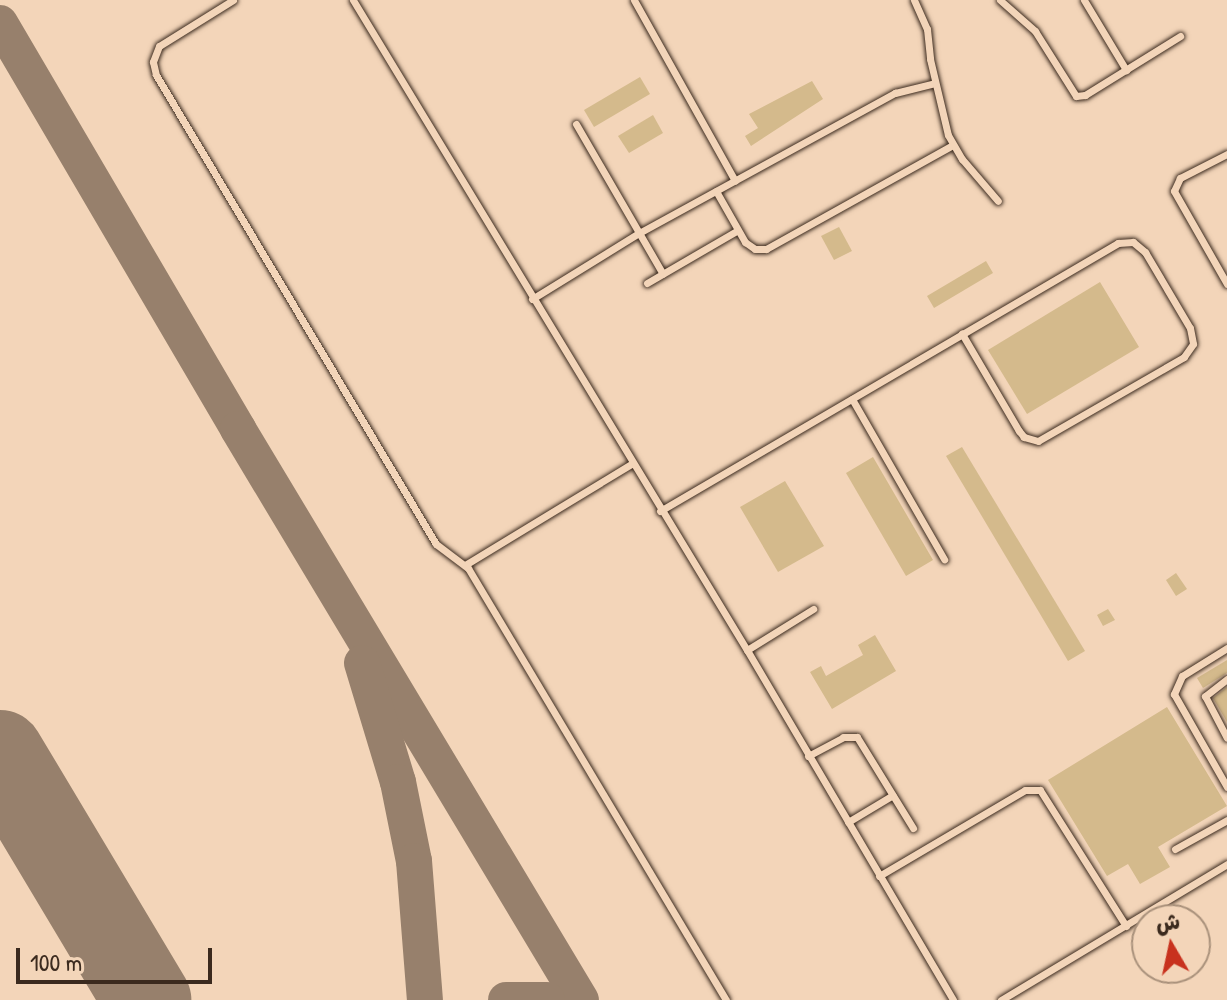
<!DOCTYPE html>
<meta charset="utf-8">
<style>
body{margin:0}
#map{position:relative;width:1227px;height:1000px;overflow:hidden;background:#f3d5b9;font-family:"Patrick Hand","Playpen Sans Arabic",sans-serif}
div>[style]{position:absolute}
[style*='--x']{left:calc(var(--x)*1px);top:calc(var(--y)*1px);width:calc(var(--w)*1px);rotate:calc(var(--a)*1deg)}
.taxiway>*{height:36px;margin:-18px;padding:0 18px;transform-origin:18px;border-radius:18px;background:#97806c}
.runway>*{height:88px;margin:-44px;padding:0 44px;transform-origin:44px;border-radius:44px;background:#97806c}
.building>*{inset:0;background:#d4ba8c}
.roads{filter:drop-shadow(0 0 2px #3b2a1e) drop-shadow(0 0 2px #3b2a1e)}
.lane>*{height:7px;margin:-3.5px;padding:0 3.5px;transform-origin:3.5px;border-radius:3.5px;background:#f3d5b9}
span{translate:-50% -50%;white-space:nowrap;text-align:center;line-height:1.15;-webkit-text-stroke:8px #f3d5b9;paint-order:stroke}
.north{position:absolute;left:1131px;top:904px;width:80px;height:80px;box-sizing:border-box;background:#f3d5b9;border:2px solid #a9917b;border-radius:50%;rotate:351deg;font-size:22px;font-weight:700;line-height:32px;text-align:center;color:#3b2a1e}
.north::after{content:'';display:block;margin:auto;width:28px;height:36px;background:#c8321e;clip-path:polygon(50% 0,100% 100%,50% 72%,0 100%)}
.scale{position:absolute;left:16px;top:948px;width:196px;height:36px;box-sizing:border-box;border:4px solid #3b2a1e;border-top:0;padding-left:10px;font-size:24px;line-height:28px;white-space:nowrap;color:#3b2a1e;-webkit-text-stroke:6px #f3d5b9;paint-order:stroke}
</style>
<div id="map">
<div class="taxiway">
<i style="--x:0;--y:23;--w:471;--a:59.6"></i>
<i style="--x:238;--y:429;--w:666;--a:59.01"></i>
<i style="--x:362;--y:663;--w:124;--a:73.2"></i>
<i style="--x:398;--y:782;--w:81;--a:78.6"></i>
<i style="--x:414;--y:861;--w:139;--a:85.5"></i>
<i style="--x:506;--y:1000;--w:41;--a:0"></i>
</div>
<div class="runway">
<i style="--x:0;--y:754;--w:287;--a:59.1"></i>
</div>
<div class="building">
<i style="clip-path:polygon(640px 77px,650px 94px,594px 127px,584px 110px)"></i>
<i style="clip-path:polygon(812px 81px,823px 99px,751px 146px,745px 136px,758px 128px,749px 114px)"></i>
<i style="clip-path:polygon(653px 115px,663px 133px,629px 153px,618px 136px)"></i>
<i style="clip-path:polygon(839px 227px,852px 251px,834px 260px,821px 236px)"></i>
<i style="clip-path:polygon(986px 261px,993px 273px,934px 308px,927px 296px)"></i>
<i style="clip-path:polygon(1100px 282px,1139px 347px,1027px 414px,988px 350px)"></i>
<i style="clip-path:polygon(962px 447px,1085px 651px,1068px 661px,946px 456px)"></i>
<i style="clip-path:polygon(873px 457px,933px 560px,906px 576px,846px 473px)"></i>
<i style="clip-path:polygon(785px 481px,824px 546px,778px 572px,740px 507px)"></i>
<i style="clip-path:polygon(1176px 573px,1187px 589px,1176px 596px,1166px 580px)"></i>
<i style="clip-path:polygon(1108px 609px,1115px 620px,1103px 626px,1097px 615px)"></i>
<i style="clip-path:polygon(875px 635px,896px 671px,832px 709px,810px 672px,821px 666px,826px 676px,863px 655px,858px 645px)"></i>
<i style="clip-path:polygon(1227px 660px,1227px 673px,1203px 688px,1197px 678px)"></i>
<i style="clip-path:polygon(1227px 687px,1227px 722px,1213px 698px)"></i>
<i style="clip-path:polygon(1167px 707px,1227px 806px,1158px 847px,1170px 867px,1140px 884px,1128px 864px,1107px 876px,1048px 780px)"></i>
</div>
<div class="roads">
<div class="lane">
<i style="--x:233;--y:0;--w:87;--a:148.1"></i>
<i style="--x:159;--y:46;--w:17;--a:111"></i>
<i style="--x:153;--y:62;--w:13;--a:77"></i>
<i style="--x:156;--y:75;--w:546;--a:59.16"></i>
<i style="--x:436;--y:544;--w:40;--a:37"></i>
<i style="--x:468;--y:568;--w:503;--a:59.15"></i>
<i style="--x:353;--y:0;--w:760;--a:58.78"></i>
<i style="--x:747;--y:650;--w:406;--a:59.5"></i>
<i style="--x:634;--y:0;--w:207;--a:60.8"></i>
<i style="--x:914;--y:0;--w:32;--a:66"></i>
<i style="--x:927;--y:29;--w:30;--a:84"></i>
<i style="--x:930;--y:59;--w:78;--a:76.7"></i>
<i style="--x:948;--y:135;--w:28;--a:60"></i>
<i style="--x:962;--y:159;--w:55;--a:49.4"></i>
<i style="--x:1000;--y:0;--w:47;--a:41.5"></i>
<i style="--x:1035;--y:31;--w:77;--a:57.8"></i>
<i style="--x:1076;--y:96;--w:9;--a:-6"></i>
<i style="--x:1085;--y:95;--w:112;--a:-31.8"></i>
<i style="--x:1084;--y:0;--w:82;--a:59"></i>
<i style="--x:576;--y:124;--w:173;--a:59.9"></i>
<i style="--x:1227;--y:154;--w:53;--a:152.9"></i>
<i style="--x:1180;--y:178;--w:14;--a:115"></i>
<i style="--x:1174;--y:191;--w:107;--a:60.3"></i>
<i style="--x:716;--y:191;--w:59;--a:60.4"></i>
<i style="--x:745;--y:242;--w:12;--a:35"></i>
<i style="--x:755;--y:249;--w:11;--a:0"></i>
<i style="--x:766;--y:249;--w:214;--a:-29.1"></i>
<i style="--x:647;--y:283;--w:105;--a:-30.2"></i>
<i style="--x:532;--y:299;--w:126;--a:-31.7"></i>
<i style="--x:639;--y:233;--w:292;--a:-28.7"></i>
<i style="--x:895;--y:93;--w:41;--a:-14"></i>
<i style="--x:852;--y:399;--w:185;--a:60.1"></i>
<i style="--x:660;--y:511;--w:531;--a:-30.33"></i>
<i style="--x:1118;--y:243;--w:15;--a:-4"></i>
<i style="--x:1133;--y:242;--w:16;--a:40"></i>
<i style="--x:1145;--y:252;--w:88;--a:59.4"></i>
<i style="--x:1190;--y:328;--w:16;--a:79"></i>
<i style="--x:1193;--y:344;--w:16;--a:125"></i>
<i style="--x:1184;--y:357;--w:168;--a:150.1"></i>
<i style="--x:1038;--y:441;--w:15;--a:-164"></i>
<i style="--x:1024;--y:437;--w:8;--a:-130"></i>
<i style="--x:1019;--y:431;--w:113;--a:-120.4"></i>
<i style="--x:465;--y:565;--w:194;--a:-31.3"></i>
<i style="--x:1227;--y:648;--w:53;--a:148.1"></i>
<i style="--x:1182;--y:676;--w:20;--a:114"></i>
<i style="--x:1174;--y:694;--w:107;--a:60.3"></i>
<i style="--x:747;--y:650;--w:78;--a:-31.8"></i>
<i style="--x:1227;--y:679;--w:28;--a:142"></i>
<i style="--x:1205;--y:696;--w:47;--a:62.4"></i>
<i style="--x:808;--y:756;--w:40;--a:-28"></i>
<i style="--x:843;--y:737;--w:14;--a:0"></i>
<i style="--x:857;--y:737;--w:107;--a:58.4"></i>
<i style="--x:848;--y:822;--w:52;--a:-31"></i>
<i style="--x:1175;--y:849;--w:60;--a:-29.1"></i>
<i style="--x:879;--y:876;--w:169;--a:-30.5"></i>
<i style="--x:1025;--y:790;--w:15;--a:0"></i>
<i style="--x:1040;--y:790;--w:161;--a:57.7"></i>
<i style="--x:1001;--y:1000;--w:264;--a:-31"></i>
</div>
</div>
<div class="north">ش</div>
<div class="scale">100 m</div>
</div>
